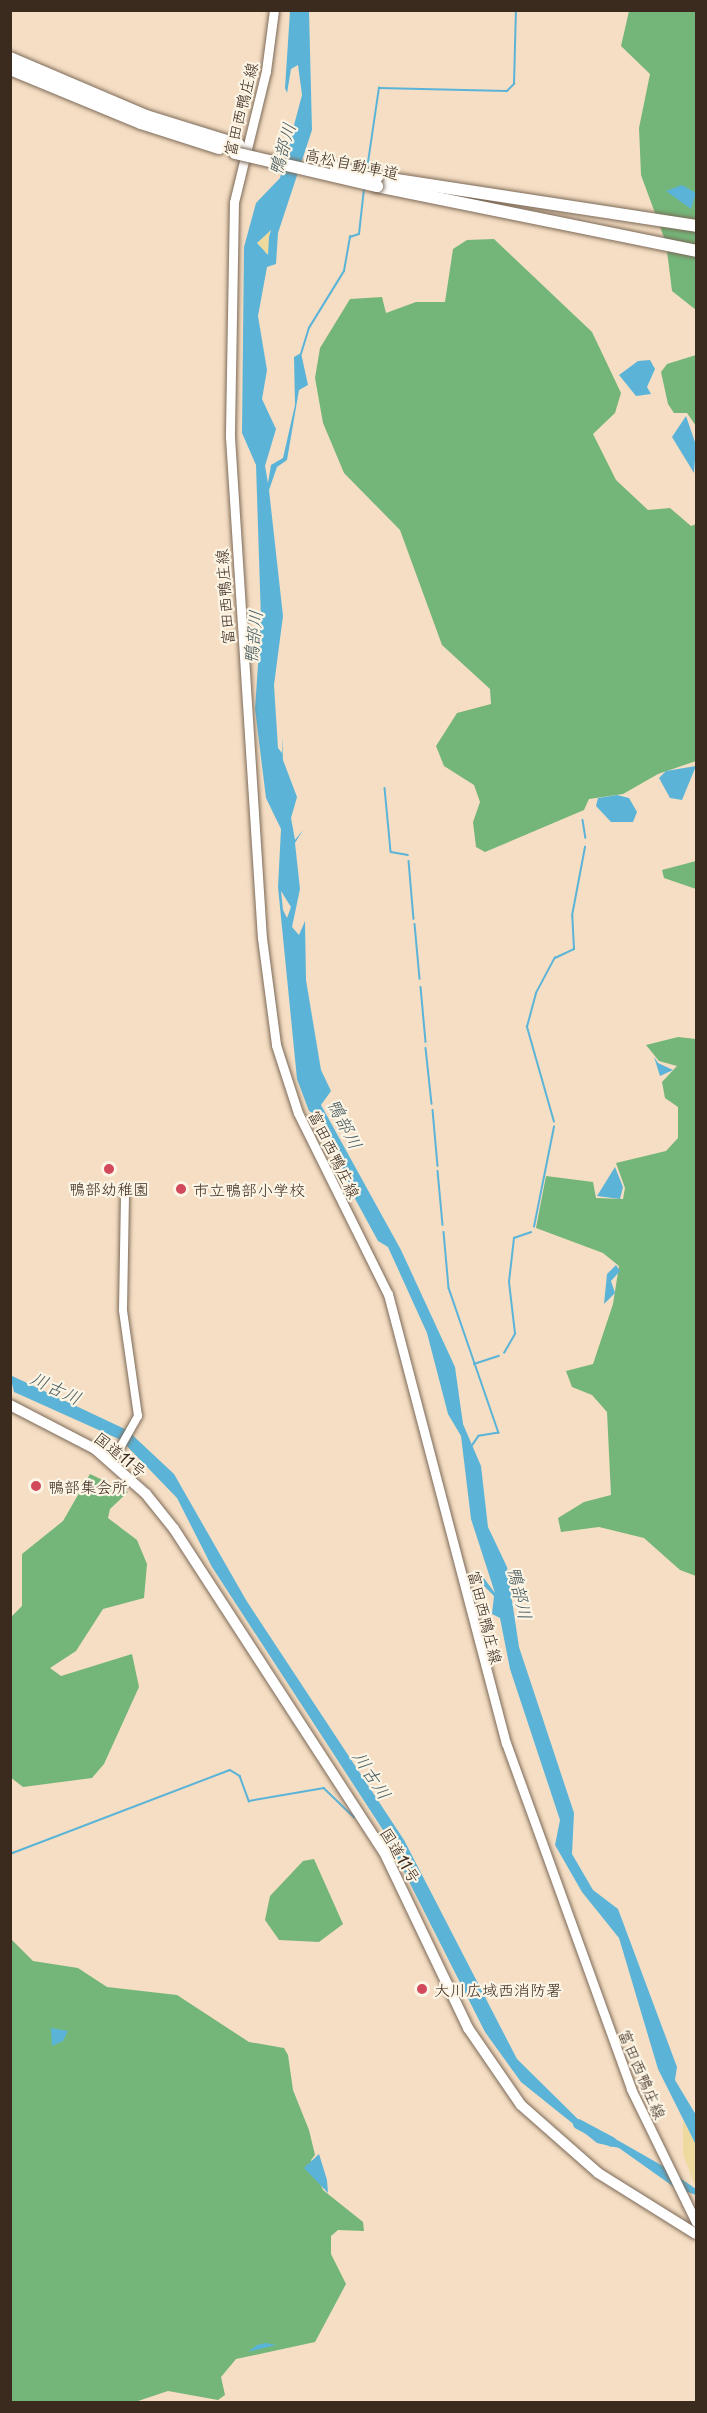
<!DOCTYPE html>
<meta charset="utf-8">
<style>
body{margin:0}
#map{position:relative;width:707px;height:2413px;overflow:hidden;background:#f5dec3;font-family:"Playpen Sans","Klee One",sans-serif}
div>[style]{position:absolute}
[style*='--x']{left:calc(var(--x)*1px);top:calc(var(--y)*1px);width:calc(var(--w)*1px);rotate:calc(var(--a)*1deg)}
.forest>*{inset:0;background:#74b679}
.sand>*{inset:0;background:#eeda9e}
.water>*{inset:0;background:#5bb4d8}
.stream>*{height:1.5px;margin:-0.75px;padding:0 0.75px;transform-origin:0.75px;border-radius:0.75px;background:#5bb4d8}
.river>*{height:10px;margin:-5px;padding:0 5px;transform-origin:5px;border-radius:5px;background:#5bb4d8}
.roads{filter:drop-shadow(0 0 2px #7c6958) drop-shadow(0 0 2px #7c6958)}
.tertiary>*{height:8px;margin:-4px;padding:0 4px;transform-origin:4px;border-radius:4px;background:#fff}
.secondary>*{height:9px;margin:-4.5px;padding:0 4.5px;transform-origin:4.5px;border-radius:4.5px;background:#fff}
.trunk>*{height:10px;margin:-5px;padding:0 5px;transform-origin:5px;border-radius:5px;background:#fff}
.motorway>*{height:12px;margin:-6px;padding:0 6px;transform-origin:6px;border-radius:6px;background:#fff}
.bridges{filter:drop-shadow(0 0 2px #7c6958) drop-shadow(0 0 2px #7c6958)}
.motorway-bridge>*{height:12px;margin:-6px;padding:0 6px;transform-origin:6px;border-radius:6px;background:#fff}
.dots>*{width:16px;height:16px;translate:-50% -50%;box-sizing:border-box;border:3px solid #fcf5e5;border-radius:50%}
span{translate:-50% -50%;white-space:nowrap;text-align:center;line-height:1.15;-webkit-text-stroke:4.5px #fcf5e5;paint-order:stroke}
.street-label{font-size:16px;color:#3b2a1e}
.poi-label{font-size:16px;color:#3b2a1e}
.left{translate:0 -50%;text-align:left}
.water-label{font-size:18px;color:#465a5f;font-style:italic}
.frame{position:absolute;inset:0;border:12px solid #3b2a1e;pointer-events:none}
</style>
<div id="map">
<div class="forest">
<i style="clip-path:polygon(629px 11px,696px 11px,696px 310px,672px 291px,666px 243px,641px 175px,639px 128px,650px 74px,621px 46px)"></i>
<i style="clip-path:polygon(494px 239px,592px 332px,621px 393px,615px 413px,593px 434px,616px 480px,648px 510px,670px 508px,691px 526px,696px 524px,696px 761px,658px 774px,623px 794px,589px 799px,584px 810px,485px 852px,476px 847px,473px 822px,480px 802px,474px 785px,444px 766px,436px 746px,457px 713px,491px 704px,490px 689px,442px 645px,400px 530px,344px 473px,323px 423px,315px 378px,320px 348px,350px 299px,382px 297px,386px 313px,416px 302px,445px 302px,453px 249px,467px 240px)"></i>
<i style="clip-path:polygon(696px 355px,696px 426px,687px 413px,674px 413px,668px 404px,661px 372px,667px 364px)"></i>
<i style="clip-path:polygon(696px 861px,696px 889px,664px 878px,662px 870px)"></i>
<i style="clip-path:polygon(678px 1037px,696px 1039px,696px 1576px,680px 1570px,644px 1538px,599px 1527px,561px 1532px,558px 1518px,584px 1502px,611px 1495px,607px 1412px,592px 1395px,572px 1387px,566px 1371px,593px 1364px,613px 1304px,619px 1266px,603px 1253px,536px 1228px,546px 1176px,593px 1182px,596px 1198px,623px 1199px,625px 1188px,616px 1163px,666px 1151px,678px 1138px,678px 1107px,665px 1098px,662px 1082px,677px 1066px,659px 1061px,646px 1045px)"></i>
<i style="clip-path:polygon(90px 1474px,128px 1492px,110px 1509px,108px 1518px,137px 1540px,147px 1564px,144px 1598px,103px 1609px,76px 1651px,50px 1668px,61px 1676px,132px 1654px,139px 1687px,104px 1764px,92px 1778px,23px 1787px,10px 1777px,11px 1617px,22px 1606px,22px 1554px,63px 1521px)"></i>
<i style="clip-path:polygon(314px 1859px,343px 1924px,319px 1942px,279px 1940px,265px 1920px,270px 1896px,303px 1861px)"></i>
<i style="clip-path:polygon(10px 1938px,33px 1961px,78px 1968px,107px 1987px,177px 1995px,249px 2042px,284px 2048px,288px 2055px,293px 2090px,309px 2130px,315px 2155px,311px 2160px,323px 2190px,363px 2222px,364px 2231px,338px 2230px,331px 2236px,331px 2254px,346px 2284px,315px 2342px,236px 2359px,221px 2377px,225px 2395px,218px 2400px,168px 2391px,135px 2402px,11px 2402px)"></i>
</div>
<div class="sand">
<i style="clip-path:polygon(269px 228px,271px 234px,268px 255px,257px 243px)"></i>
<i style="clip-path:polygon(683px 2120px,696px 2145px,696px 2188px,683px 2154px)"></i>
</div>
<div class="water">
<i style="clip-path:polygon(evenodd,290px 11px,309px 11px,312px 130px,278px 233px,276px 264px,267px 267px,258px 316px,267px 370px,262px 399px,276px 429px,265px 466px,268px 483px,271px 465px,283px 458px,295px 405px,294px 357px,301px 353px,308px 385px,299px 390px,287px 460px,277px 467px,269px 490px,283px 616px,274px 685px,278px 748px,282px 753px,282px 736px,283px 760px,297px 797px,291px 818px,295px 840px,303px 830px,295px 843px,300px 889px,292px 927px,299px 935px,305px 921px,306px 980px,321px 1070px,331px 1091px,321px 1105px,401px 1250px,455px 1367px,463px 1424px,481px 1466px,488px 1527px,507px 1567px,519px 1647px,574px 1813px,572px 1854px,593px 1890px,618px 1909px,677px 2067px,675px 2080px,696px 2115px,696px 2145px,658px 2069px,619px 1938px,582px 1892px,555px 1845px,560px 1820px,510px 1669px,500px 1618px,492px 1614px,494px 1596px,471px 1573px,480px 1573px,495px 1593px,471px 1519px,461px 1436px,448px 1414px,427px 1333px,388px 1247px,378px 1241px,353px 1195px,323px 1119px,309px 1111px,297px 1079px,278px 887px,281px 829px,266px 798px,255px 709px,261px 620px,256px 465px,242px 433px,244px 247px,256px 203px,280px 178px,302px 95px,298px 65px,291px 69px,287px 93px,285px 88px,290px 11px,271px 230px,269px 237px,268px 255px,257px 243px,271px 230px,290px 11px,281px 891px,291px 907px,287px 918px,283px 910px,281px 891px)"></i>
<i style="clip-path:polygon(682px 185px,696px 193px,691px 209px,666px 191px)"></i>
<i style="clip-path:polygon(650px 360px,655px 369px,647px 387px,651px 394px,636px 396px,619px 375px,638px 361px)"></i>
<i style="clip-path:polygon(686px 416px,696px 445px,694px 473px,672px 437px)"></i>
<i style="clip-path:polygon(696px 766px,682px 800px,670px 798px,659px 778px,666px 771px)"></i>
<i style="clip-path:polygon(617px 795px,629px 798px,637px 812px,633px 822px,611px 822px,596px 806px,598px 798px)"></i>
<i style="clip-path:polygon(654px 1057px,658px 1063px,673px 1070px,660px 1076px)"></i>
<i style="clip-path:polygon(615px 1167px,623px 1187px,620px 1199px,597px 1196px)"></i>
<i style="clip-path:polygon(616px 1265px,620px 1271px,611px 1281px,615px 1293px,604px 1304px,607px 1274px)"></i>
<i style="clip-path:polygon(10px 1375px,127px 1430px,174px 1474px,246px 1600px,404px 1840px,517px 2059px,594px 2135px,605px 2133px,661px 2165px,696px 2189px,696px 2195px,674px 2187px,619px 2148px,597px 2143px,521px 2082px,485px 2032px,383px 1830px,212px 1567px,177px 1498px,121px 1440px,14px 1392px)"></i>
<i style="clip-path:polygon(51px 2028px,68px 2031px,63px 2041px,52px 2046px)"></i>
<i style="clip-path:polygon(319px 2154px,327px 2180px,328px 2193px,304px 2168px)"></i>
<i style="clip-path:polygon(266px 2343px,276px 2345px,248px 2352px,257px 2345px)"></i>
</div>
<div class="stream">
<i style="--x:367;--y:169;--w:82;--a:-81.6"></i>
<i style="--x:379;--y:88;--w:128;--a:1.3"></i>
<i style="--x:507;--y:91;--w:10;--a:-45"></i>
<i style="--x:514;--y:84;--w:74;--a:-88.5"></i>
<i style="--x:301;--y:354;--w:27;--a:-73"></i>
<i style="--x:309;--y:328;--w:67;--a:-58.4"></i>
<i style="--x:344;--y:271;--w:35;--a:-80"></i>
<i style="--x:350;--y:237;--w:9;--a:-18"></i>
<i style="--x:359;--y:234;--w:45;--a:-83.7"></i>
<i style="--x:385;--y:788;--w:64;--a:84.6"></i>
<i style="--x:391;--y:852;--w:17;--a:10"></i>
<i style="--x:583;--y:820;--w:18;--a:81"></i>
<i style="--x:409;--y:861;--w:58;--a:85.1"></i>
<i style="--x:415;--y:924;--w:55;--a:84.8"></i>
<i style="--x:421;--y:987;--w:55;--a:84.8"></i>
<i style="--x:426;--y:1048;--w:56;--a:83.9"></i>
<i style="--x:433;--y:1110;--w:56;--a:84.9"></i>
<i style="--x:554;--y:1122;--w:99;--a:-105.9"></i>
<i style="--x:527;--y:1027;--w:35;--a:-75"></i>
<i style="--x:536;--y:993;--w:40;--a:-62"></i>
<i style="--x:555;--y:958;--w:21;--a:-25"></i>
<i style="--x:574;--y:949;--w:33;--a:-93"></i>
<i style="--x:572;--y:916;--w:70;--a:-79.3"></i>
<i style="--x:438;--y:1171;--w:54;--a:84.7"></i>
<i style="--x:534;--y:1227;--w:102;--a:-78.7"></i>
<i style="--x:444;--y:1232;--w:56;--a:84.9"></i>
<i style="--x:449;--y:1288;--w:153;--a:71"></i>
<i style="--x:499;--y:1433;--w:20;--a:171"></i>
<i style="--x:479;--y:1436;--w:11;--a:124"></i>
<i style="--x:504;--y:1353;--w:22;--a:-60"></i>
<i style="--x:515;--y:1334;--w:52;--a:-96.6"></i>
<i style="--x:509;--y:1282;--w:44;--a:-83.5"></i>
<i style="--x:514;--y:1238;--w:18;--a:-19"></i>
<i style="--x:474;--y:1364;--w:26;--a:-18"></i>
<i style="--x:10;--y:1854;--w:235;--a:-20.9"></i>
<i style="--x:230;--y:1770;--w:12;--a:31"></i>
<i style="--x:240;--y:1776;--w:27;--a:70"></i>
<i style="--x:249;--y:1801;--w:76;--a:-9.8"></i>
<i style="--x:324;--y:1788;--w:42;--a:44"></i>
</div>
<div class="river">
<i style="--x:578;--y:2124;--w:38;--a:28"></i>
</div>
<div class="roads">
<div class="tertiary">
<i style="--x:112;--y:1462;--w:53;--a:-60.5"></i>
<i style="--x:138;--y:1416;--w:107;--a:-98.1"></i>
<i style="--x:123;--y:1310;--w:114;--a:-89"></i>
</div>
<div class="secondary">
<i style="--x:274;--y:10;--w:62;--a:97.5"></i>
<i style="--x:266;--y:71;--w:135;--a:103.7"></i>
<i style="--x:234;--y:202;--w:235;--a:91"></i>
<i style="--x:230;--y:437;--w:502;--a:86.35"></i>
<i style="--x:262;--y:938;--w:108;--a:82.5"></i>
<i style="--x:276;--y:1045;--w:71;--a:72.1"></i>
<i style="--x:298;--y:1113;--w:202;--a:63.6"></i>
<i style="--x:388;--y:1294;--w:464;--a:75.3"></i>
<i style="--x:506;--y:1743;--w:368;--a:70.1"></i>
<i style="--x:631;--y:2089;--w:148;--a:64"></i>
</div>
<div class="trunk">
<i style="--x:10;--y:1405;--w:96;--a:27.4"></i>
<i style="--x:95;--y:1449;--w:68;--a:41.4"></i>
<i style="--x:146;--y:1494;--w:45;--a:51.3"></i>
<i style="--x:174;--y:1529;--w:390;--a:57"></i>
<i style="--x:386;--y:1856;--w:191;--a:64.5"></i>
<i style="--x:468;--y:2028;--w:93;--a:55.5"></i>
<i style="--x:521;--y:2105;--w:103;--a:41.4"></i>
<i style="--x:598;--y:2173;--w:115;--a:31.9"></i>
</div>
<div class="motorway">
<i style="--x:10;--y:58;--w:148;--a:23.1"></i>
<i style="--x:146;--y:116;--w:97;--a:17.3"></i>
<i style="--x:10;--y:69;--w:142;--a:22.4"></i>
<i style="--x:141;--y:123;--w:82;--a:17.8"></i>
<i style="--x:377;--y:177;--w:323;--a:8.7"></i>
<i style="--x:377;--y:186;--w:326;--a:11.5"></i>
</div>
</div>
<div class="bridges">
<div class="motorway-bridge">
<i style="--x:235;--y:153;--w:146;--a:13.1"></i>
<i style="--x:336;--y:168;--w:42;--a:12.4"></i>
</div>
</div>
<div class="dots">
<i style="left:109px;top:1169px;background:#d1495b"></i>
<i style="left:181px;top:1189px;background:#d1495b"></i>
<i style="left:36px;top:1486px;background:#d1495b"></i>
<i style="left:422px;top:1989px;background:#d1495b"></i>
</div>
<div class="street-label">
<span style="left:240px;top:109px;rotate:-76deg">富田西鴨庄線</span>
<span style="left:352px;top:163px;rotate:12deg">高松自動車道</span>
<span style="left:224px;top:597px;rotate:-94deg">富田西鴨庄線</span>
<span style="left:335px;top:1154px;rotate:64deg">富田西鴨庄線</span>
<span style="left:121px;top:1454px;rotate:39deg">国道11号</span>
<span style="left:486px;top:1617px;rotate:76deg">富田西鴨庄線</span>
<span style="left:401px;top:1855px;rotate:59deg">国道11号</span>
<span style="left:643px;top:2074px;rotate:67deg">富田西鴨庄線</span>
</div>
<div class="poi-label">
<span style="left:109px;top:1188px">鴨部幼稚園</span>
<span class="left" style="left:193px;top:1189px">市立鴨部小学校</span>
<span class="left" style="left:48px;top:1486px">鴨部集会所</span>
<span class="left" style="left:434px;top:1989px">大川広域西消防署</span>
</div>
<div class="water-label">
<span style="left:282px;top:149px;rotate:-74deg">鴨部川</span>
<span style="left:253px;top:637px;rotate:-84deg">鴨部川</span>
<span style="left:345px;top:1124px;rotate:63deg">鴨部川</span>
<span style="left:56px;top:1388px;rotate:25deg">川古川</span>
<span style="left:520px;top:1593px;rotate:77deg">鴨部川</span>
<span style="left:372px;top:1775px;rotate:57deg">川古川</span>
</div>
<div class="frame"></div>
</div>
